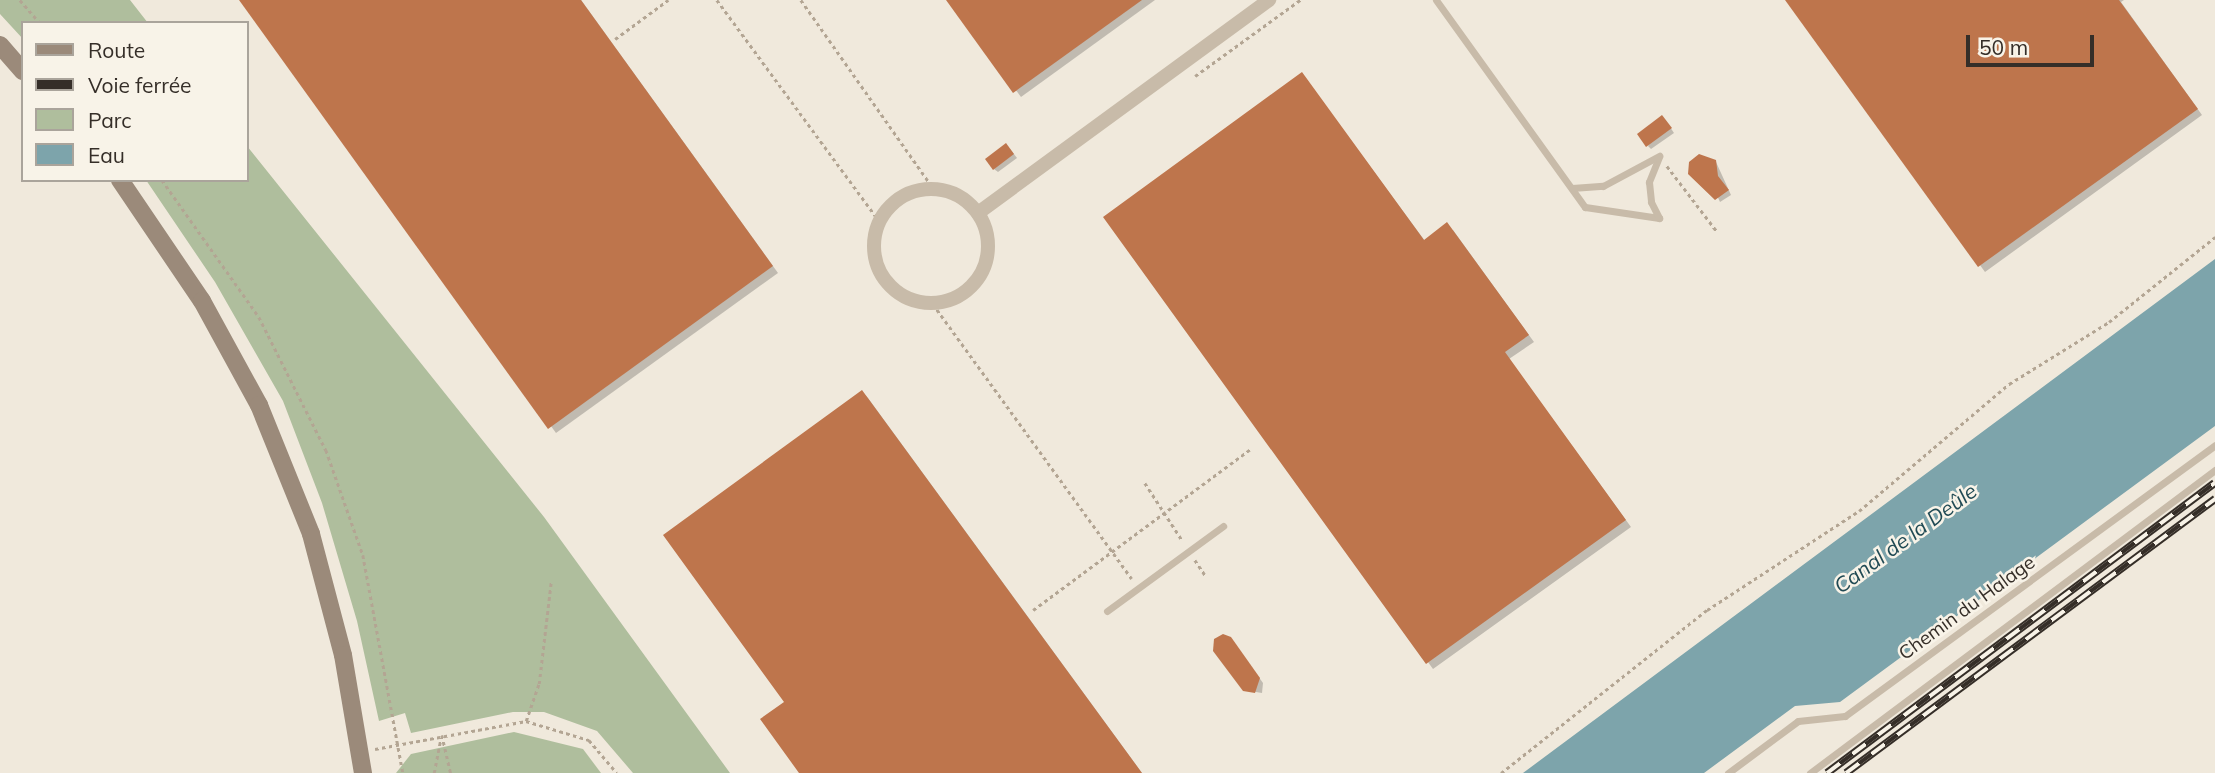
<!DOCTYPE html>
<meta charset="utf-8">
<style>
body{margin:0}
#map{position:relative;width:2215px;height:773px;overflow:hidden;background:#f0e9dc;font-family:Mulish,sans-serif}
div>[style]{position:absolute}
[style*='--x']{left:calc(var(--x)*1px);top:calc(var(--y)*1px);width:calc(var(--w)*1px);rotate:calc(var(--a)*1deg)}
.green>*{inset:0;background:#afbe9d}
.water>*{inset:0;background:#7da4ab}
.shadow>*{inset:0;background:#0003}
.building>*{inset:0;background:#be754c}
.path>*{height:2.5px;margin-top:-1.25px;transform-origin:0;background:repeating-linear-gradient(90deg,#b3a593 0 3.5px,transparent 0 7px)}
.lane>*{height:7px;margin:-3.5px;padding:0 3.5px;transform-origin:3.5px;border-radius:3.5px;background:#c8bba9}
.street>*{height:14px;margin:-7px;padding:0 7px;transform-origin:7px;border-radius:7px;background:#c8bba9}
.street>.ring{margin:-7px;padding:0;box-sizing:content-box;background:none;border:14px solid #c8bba9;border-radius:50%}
.secondary>*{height:18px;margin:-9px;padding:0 9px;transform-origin:9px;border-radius:9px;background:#9b8a7a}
.rail>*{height:8px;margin-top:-4px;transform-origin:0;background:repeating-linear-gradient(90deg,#f8f3e8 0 16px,#352e28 0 32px);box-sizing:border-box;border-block:2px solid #352e28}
span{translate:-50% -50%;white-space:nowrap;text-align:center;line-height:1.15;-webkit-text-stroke:5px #f8f3e8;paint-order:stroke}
.street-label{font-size:19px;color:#352e28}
.water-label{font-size:21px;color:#204a54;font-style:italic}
.legend{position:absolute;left:21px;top:21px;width:228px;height:161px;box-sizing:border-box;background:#f8f3e8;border:2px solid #aaa49b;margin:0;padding:9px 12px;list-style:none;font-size:21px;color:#352e28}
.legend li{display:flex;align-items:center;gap:14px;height:35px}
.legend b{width:35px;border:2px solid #aaa49b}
.scale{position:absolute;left:1966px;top:35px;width:128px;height:32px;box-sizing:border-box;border:4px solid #352e28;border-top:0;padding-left:9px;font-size:21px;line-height:24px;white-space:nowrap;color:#352e28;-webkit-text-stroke:5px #f8f3e8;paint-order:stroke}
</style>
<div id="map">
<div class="green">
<i style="clip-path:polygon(0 0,130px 0,148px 23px,23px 23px,23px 39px,0 14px)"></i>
<i style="clip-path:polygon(247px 146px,544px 517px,730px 773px,633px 773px,597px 731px,544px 712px,513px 712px,411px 733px,405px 713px,379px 721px,357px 621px,322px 503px,283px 401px,215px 282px,146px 180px,247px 180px)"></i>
<i style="clip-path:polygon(514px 732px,583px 749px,601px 773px,396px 773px,411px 754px)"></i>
</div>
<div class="water">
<i style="clip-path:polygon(2215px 259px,2215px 426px,1840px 702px,1795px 706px,1704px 773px,1523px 773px)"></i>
</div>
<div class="shadow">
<i style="clip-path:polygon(241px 0,581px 0,778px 273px,556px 433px)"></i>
<i style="clip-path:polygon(949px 0,1155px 0,1021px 97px)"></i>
<i style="clip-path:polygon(1787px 0,2124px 0,2121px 2px,2202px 115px,1985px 272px)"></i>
<i style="clip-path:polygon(1302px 74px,1425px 241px,1453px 230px,1534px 342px,1509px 359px,1631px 527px,1433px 669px,1105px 217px)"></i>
<i style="clip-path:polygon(1666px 121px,1674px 133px,1651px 149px,1648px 146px)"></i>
<i style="clip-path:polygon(1010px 149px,1017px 158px,998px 172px,994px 169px)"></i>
<i style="clip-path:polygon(1699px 156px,1716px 162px,1731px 195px,1720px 202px)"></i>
<i style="clip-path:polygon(862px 392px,868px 398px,1142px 773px,801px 773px,787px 702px)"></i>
<i style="clip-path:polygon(1234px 643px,1263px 683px,1262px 693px,1244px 690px)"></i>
</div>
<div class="building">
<i style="clip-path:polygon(239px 0,581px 0,773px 266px,548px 429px)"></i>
<i style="clip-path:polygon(946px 0,1142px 0,1013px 93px)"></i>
<i style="clip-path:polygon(1785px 0,2119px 0,2198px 109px,1978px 267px)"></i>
<i style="clip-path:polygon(1302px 72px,1424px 240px,1447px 222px,1529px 335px,1505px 352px,1626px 520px,1426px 664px,1103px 217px)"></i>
<i style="clip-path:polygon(1662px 115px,1672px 128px,1646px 147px,1637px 134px)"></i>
<i style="clip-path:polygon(1006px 143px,1014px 154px,993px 170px,985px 159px)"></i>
<i style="clip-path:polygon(1699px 154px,1716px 160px,1718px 176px,1729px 190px,1715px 200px,1688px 174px,1689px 162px)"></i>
<i style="clip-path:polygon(862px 390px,1142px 773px,799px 773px,760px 719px,784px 702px,663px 535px)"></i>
<i style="clip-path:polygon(1223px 634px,1231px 637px,1260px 678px,1255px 693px,1243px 691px,1213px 651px,1214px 639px)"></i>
</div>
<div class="path">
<i style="--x:20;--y:0;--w:30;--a:49"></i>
<i style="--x:717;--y:0;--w:275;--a:53.7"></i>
<i style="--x:801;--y:0;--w:231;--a:54.9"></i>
<i style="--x:615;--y:39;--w:66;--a:-36.3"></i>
<i style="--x:1195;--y:76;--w:130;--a:-35.9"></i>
<i style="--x:1667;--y:166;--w:81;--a:52.6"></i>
<i style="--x:162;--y:180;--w:168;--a:54.7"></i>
<i style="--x:259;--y:317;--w:149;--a:63.3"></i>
<i style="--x:326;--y:450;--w:111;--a:70.6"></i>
<i style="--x:363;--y:555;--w:222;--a:79.6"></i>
<i style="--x:933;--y:304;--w:339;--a:54.1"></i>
<i style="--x:1145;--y:483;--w:68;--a:57"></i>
<i style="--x:1195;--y:560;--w:18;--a:56"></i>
<i style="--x:1033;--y:610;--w:272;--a:-36.5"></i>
<i style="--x:526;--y:721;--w:39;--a:-71"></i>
<i style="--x:539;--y:684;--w:103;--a:-83.3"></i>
<i style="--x:442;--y:735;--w:39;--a:77"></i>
<i style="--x:375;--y:749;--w:154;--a:-10.5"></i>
<i style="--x:526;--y:721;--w:66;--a:16.8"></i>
<i style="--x:589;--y:740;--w:43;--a:49.7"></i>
<i style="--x:434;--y:773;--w:36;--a:-79"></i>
<i style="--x:1501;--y:773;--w:263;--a:-38.4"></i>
<i style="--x:1707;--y:610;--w:181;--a:-33.1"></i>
<i style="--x:1859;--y:511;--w:197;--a:-40.3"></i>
<i style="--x:2009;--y:384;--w:118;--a:-31.8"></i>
<i style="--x:2109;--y:322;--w:136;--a:-38.7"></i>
</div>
<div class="lane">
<i style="--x:1436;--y:0;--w:255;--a:54.3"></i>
<i style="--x:1585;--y:207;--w:75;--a:8.5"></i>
<i style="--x:1659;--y:157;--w:27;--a:112"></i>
<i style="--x:1649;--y:182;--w:20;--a:84"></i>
<i style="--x:1651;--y:202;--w:18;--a:63"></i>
<i style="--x:1572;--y:188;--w:31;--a:-4"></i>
<i style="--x:1603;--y:186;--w:64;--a:-28.2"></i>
<i style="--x:1107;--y:611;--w:144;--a:-36.2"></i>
<i style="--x:1728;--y:773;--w:87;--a:-36.6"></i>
<i style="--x:1798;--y:721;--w:47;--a:-6.1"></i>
<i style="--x:1845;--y:716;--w:459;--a:-36.2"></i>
<i style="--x:1810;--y:773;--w:506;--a:-36.8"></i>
</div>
<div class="street">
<i class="ring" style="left:874px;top:189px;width:100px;height:100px"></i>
<i style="--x:978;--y:213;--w:361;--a:-36.2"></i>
</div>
<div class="secondary">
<i style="--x:0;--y:45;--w:35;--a:49"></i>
<i style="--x:120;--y:180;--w:146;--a:55.9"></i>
<i style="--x:202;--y:301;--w:119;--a:61.3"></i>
<i style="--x:259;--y:405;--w:139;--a:68"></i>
<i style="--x:311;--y:534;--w:125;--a:75.2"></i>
<i style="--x:343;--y:655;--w:120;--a:80.4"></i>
</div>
<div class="rail">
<i style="--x:1827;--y:773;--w:484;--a:-36.8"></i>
<i style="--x:1846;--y:773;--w:460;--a:-36.6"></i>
</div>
<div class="street-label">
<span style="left:1967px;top:608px;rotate:-36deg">Chemin du Halage</span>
</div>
<div class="water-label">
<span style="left:1905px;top:538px;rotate:-36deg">Canal de la Deûle</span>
</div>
<ul class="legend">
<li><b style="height:9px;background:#9b8a7a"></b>Route</li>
<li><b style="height:9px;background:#352e28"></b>Voie ferrée</li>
<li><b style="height:19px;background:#afbe9d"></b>Parc</li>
<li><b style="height:19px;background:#7da4ab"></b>Eau</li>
</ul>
<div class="scale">50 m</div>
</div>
